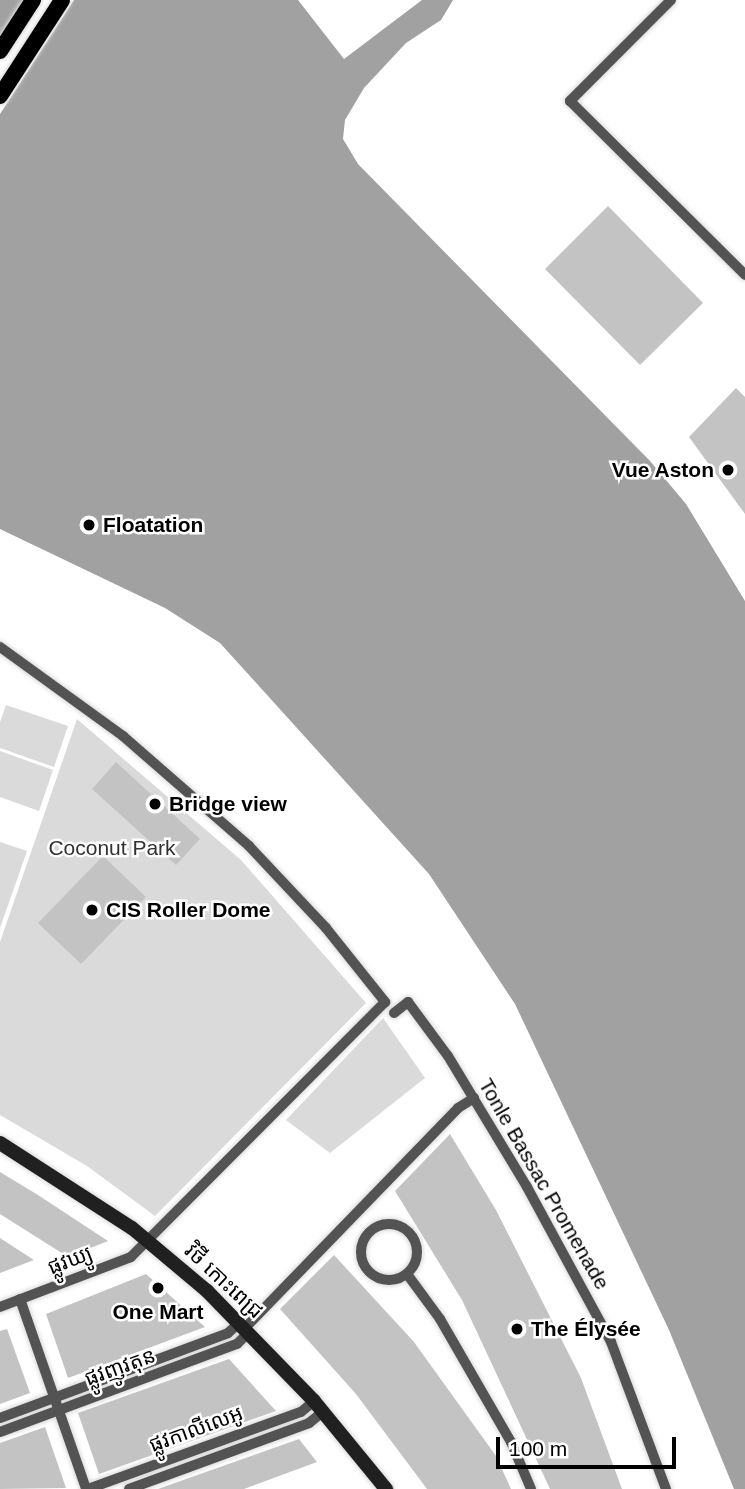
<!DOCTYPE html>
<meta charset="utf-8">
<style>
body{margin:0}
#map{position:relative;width:745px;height:1489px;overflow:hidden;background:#fff;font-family:Arial,"Noto Sans Khmer",sans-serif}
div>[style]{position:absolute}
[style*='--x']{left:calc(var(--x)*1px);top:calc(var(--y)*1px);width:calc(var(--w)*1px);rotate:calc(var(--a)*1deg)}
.green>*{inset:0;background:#dadada}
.water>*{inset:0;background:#a1a1a1}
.pier>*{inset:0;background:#fff}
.building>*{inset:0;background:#c3c3c3}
.roads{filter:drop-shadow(0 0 2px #dbdbdb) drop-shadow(0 0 2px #dbdbdb)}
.street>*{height:10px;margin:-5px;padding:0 5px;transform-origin:5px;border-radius:5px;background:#535353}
.street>.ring{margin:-5px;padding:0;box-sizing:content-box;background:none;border:10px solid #535353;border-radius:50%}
.secondary>*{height:14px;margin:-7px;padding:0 7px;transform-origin:7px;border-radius:7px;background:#202020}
.primary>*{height:16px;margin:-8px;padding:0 8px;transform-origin:8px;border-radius:8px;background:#000}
.dots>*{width:19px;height:19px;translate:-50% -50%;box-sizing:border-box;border:4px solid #fff;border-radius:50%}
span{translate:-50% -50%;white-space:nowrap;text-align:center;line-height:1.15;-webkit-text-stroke:5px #fff;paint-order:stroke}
.poi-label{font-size:21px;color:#000;font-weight:700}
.right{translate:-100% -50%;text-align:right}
.left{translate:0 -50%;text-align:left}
.park-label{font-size:21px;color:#313131}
.street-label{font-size:21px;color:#000}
.scale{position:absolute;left:496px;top:1437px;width:180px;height:32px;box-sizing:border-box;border:4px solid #000;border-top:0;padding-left:9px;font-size:21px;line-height:24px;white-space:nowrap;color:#000;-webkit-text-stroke:5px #fff;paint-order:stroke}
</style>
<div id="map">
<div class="green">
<i style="clip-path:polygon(6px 705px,68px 726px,54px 767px,0 748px,0 722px)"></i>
<i style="clip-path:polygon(77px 719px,241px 860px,366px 1003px,155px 1216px,87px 1166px,0 1115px,0 942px)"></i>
<i style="clip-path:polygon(0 751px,53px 770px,39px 811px,0 797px)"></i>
<i style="clip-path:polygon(0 842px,27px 851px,0 928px)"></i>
<i style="clip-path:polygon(383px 1018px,425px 1078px,330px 1153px,286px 1120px)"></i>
</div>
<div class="water">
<i style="clip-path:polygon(0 0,298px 0,344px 59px,422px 0,453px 0,441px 20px,406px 43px,364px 88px,345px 120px,343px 139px,358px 164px,650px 461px,686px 504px,745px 601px,745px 1489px,734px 1489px,669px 1330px,515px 1004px,429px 874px,220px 643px,165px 608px,0 529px)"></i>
</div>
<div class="pier">
<i style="clip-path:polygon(23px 0,74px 0,0 114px,0 36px)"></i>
</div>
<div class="building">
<i style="clip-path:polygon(608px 206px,703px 303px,640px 365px,545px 269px)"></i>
<i style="clip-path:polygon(736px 388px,745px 397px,745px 514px,689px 437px)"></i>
<i style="clip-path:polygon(116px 762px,200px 839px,176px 865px,92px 789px)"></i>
<i style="clip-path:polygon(103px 856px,146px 897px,81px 964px,38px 923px)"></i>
<i style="clip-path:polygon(450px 1134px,496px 1210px,581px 1378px,622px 1489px,550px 1489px,462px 1300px,395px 1191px)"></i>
<i style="clip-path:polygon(0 1172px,38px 1195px,108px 1241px,68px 1257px,0 1214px)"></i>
<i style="clip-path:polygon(0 1238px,34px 1260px,0 1273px)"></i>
<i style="clip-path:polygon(334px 1255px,414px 1342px,496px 1456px,511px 1489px,427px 1489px,356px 1394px,280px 1309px)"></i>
<i style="clip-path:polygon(146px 1274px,205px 1327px,68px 1378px,46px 1314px)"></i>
<i style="clip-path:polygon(7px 1329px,30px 1393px,0 1404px,0 1331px)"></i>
<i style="clip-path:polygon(229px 1359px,276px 1411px,99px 1474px,78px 1413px)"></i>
<i style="clip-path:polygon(45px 1427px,66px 1488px,0 1489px,0 1443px)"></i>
<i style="clip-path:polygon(299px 1439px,317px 1462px,244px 1489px,158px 1489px)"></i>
</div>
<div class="roads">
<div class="street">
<i style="--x:671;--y:0;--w:143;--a:135"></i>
<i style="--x:570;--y:101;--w:247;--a:44.8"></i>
<i style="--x:0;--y:647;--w:152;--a:35.9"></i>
<i style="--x:123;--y:736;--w:167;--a:41.1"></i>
<i style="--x:249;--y:846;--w:112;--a:46.8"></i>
<i style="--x:326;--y:928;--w:95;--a:51.4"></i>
<i style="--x:385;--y:1002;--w:360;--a:134.9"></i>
<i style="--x:131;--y:1257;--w:140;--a:159.1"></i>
<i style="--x:394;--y:1013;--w:18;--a:-38"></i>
<i style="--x:408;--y:1002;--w:67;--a:53.5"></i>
<i style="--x:448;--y:1056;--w:153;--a:58.9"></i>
<i style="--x:527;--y:1187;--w:176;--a:61.5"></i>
<i style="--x:611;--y:1342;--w:157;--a:69.5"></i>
<i class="ring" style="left:361px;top:1224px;width:46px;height:46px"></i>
<i style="--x:407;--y:1274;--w:56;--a:53.7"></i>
<i style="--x:440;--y:1319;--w:142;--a:60"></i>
<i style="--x:511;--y:1442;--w:51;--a:66.9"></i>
<i style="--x:20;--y:1299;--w:201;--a:70.8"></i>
<i style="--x:245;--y:1328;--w:306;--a:-45.9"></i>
<i style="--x:458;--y:1108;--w:19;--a:-32"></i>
<i style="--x:0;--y:1418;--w:243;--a:-20.4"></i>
<i style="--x:228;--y:1333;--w:15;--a:-42"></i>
<i style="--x:0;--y:1432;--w:253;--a:-20.4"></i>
<i style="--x:237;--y:1344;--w:17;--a:-45"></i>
<i style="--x:88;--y:1489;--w:226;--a:-19.9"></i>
<i style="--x:301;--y:1412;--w:17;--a:-40"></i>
<i style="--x:129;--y:1489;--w:192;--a:-20.1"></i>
<i style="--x:309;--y:1423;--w:19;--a:-39"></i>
</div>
<div class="secondary">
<i style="--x:0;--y:1143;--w:157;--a:32.8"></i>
<i style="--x:132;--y:1228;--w:98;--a:40"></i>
<i style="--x:207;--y:1291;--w:153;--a:45.8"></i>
<i style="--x:314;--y:1401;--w:114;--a:50.7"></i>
</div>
<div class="primary">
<i style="--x:0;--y:51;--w:61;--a:-57.1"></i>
<i style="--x:0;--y:96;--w:114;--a:-57.1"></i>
</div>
</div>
<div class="dots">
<i style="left:728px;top:470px;background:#000"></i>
<i style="left:89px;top:525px;background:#000"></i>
<i style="left:155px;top:804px;background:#000"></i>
<i style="left:92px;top:910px;background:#000"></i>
<i style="left:158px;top:1288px;background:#000"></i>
<i style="left:517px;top:1329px;background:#000"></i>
</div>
<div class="poi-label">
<span class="right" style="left:714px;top:470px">Vue Aston</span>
<span class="left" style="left:103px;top:525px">Floatation</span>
<span class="left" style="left:169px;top:804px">Bridge view</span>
<span class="left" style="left:106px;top:910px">CIS Roller Dome</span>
<span style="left:158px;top:1312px">One Mart</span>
<span class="left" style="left:531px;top:1329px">The Élysée</span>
</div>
<div class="park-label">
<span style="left:112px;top:848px">Coconut Park</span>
</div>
<div class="street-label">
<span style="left:544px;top:1184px;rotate:60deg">Tonle Bassac Promenade</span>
<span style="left:70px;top:1260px;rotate:-21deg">ផ្លូវឃ្យូ</span>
<span style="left:224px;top:1281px;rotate:43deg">វិថី កោះពេជ្រ</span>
<span style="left:120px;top:1367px;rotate:-20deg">ផ្លូវញូវតុន</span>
<span style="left:196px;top:1429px;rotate:-20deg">ផ្លូវកាលីលេអូ</span>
</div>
<div class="scale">100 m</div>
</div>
